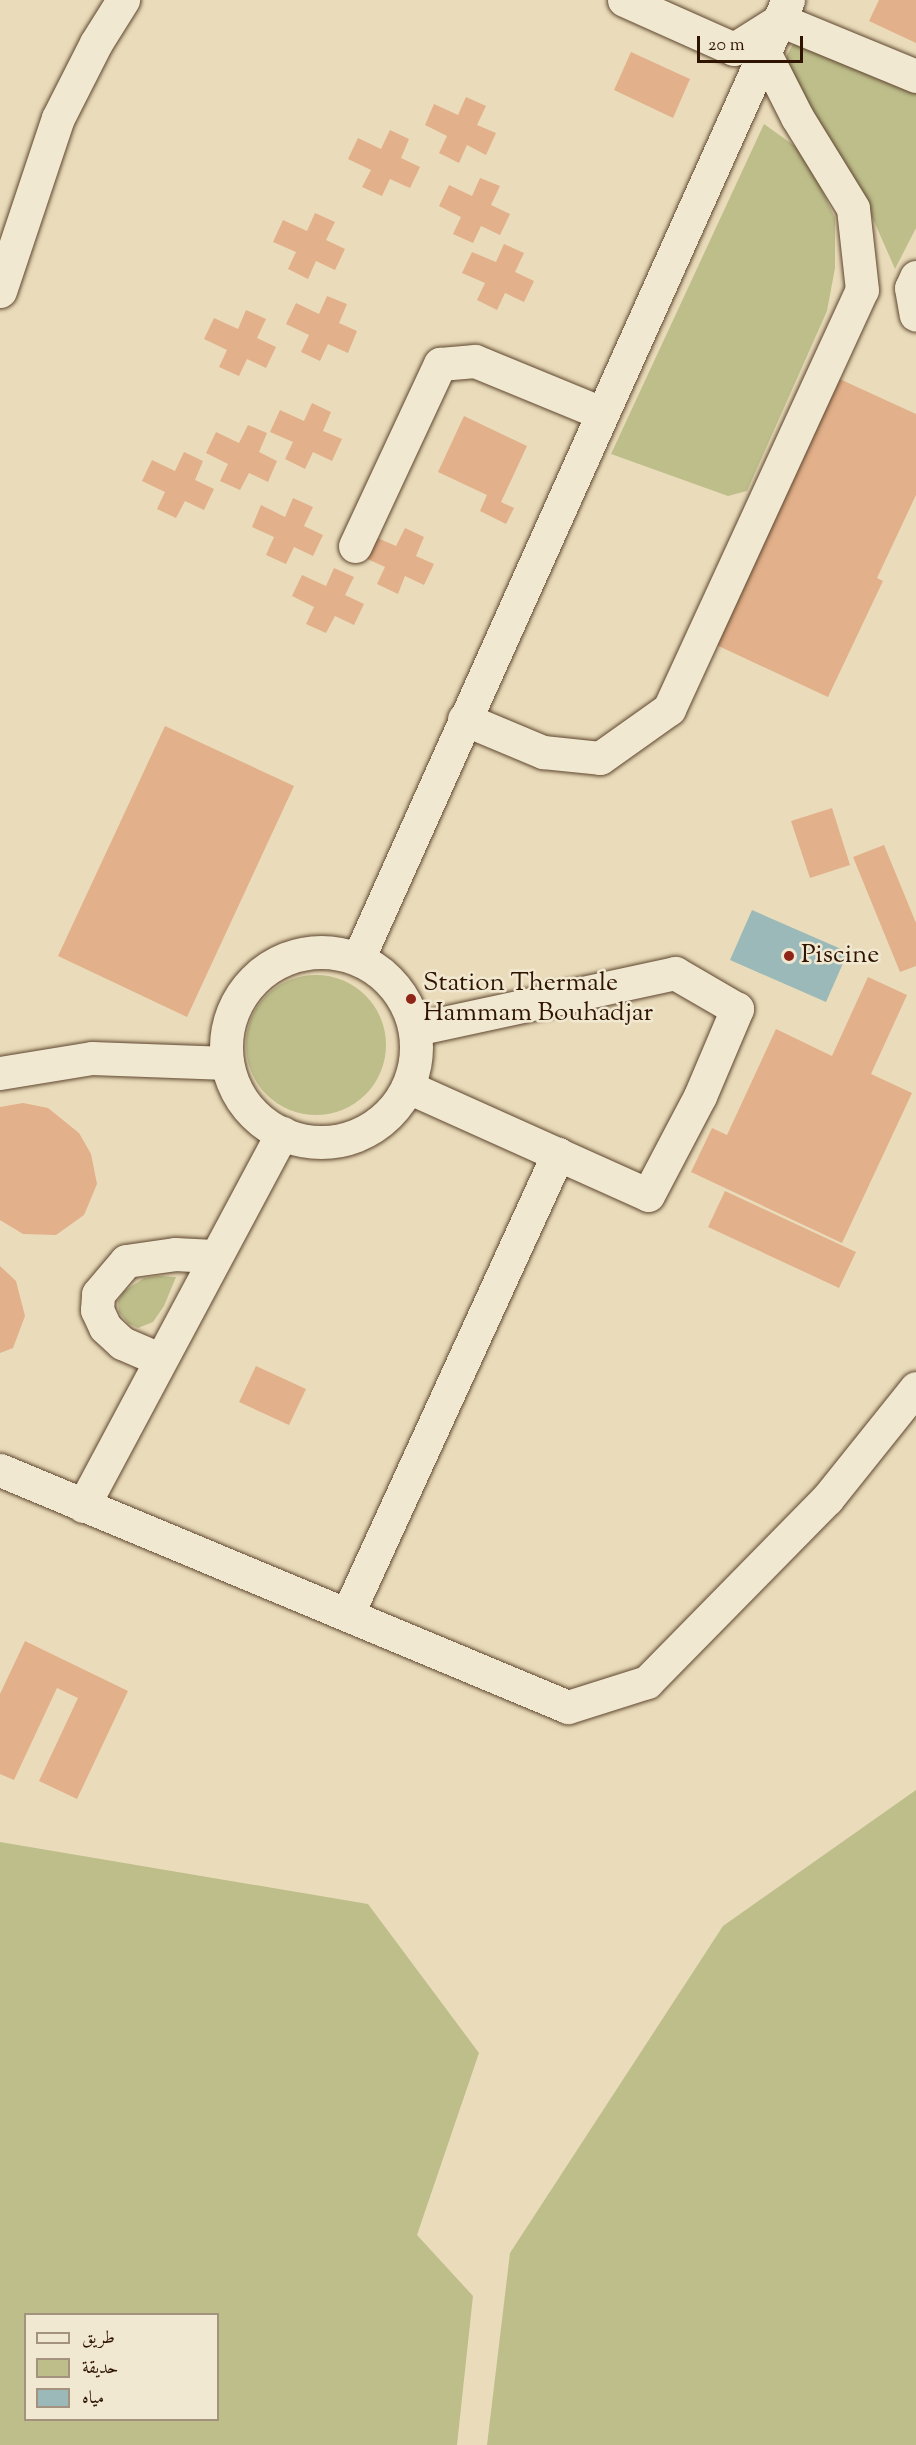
<!DOCTYPE html>
<meta charset="utf-8">
<style>
body{margin:0}
#map{position:relative;width:916px;height:2445px;overflow:hidden;background:#eadcba;font-family:"Sorts Mill Goudy",Amiri,serif}
div>[style]{position:absolute}
[style*='--x']{left:calc(var(--x)*1px);top:calc(var(--y)*1px);width:calc(var(--w)*1px);rotate:calc(var(--a)*1deg)}
.green>*{inset:0;background:#bebe8b}
.round{border-radius:50%}
.water>*{inset:0;background:#9bb9b8}
.building>*{inset:0;background:#e2b08a}
.roads{filter:drop-shadow(0 0 2px #5e462f) drop-shadow(0 0 2px #5e462f)}
.minor>*{height:33px;margin:-16.5px;padding:0 16.5px;transform-origin:16.5px;border-radius:16.5px;background:#f1e8d2}
.minor>.ring{margin:-16.5px;padding:0;box-sizing:content-box;background:none;border:33px solid #f1e8d2;border-radius:50%}
.dots>*{width:16px;height:16px;translate:-50% -50%;box-sizing:border-box;border:3px solid #f1e8d2;border-radius:50%}
span{translate:-50% -50%;white-space:nowrap;text-align:center;line-height:1.15;-webkit-text-stroke:5px #f1e8d2;paint-order:stroke}
.poi-label{font-size:26px;color:#2f1401}
.left{translate:0 -50%;text-align:left}
.legend{position:absolute;left:24px;top:2313px;width:195px;height:108px;box-sizing:border-box;background:#f1e8d2;border:2px solid #a3937e;margin:0;padding:8px 10px;list-style:none;font-size:18px;color:#2f1401}
.legend li{display:flex;align-items:center;gap:12px;height:30px}
.legend b{width:30px;border:2px solid #a3937e}
.scale{position:absolute;left:697px;top:36px;width:106px;height:27px;box-sizing:border-box;border:3px solid #2f1401;border-top:0;padding-left:8px;font-size:18px;line-height:21px;white-space:nowrap;color:#2f1401;-webkit-text-stroke:4px #f1e8d2;paint-order:stroke}
</style>
<div id="map">
<div class="green">
<i style="clip-path:polygon(797px 37px,916px 91px,916px 228px,895px 269px,859px 187px,786px 67px,787px 55px)"></i>
<i style="clip-path:polygon(764px 124px,799px 149px,815px 175px,835px 218px,835px 268px,827px 311px,747px 491px,728px 496px,611px 454px)"></i>
<i class="round" style="left:246px;top:975px;width:140px;height:140px"></i>
<i style="clip-path:polygon(159px 1276px,176px 1277px,164px 1306px,153px 1322px,138px 1328px,128px 1323px,119px 1312px,118px 1301px,123px 1292px,144px 1278px)"></i>
<i style="clip-path:polygon(916px 1790px,916px 2445px,487px 2445px,510px 2253px,723px 1926px)"></i>
<i style="clip-path:polygon(evenodd,0 1842px,368px 1904px,479px 2053px,417px 2235px,473px 2296px,457px 2445px,0 2445px,0 1842px,26px 2314px,218px 2314px,218px 2420px,26px 2420px,26px 2314px)"></i>
</div>
<div class="water">
<i style="clip-path:polygon(752px 910px,848px 952px,826px 1002px,730px 960px)"></i>
</div>
<div class="building">
<i style="clip-path:polygon(879px 0,916px 0,916px 43px,869px 21px)"></i>
<i style="clip-path:polygon(631px 52px,690px 79px,673px 118px,614px 90px)"></i>
<i style="clip-path:polygon(466px 97px,486px 106px,477px 125px,496px 133px,486px 155px,467px 145px,459px 163px,439px 153px,447px 136px,425px 125px,434px 104px,458px 115px)"></i>
<i style="clip-path:polygon(390px 130px,409px 139px,401px 158px,420px 167px,410px 188px,390px 179px,382px 196px,362px 187px,371px 170px,348px 159px,358px 138px,381px 149px)"></i>
<i style="clip-path:polygon(480px 178px,500px 186px,491px 205px,510px 214px,500px 235px,481px 226px,473px 243px,453px 234px,461px 217px,439px 206px,449px 185px,472px 196px)"></i>
<i style="clip-path:polygon(315px 213px,335px 222px,326px 240px,345px 249px,335px 270px,316px 261px,308px 279px,288px 269px,296px 252px,273px 242px,283px 220px,307px 231px)"></i>
<i style="clip-path:polygon(504px 244px,524px 253px,515px 272px,534px 281px,524px 302px,505px 293px,497px 310px,477px 300px,485px 283px,462px 273px,472px 252px,496px 262px)"></i>
<i style="clip-path:polygon(327px 296px,347px 304px,339px 323px,357px 331px,348px 353px,328px 344px,320px 361px,301px 352px,309px 335px,286px 324px,296px 303px,319px 314px)"></i>
<i style="clip-path:polygon(246px 310px,266px 319px,257px 338px,276px 347px,266px 368px,247px 359px,239px 376px,219px 367px,227px 350px,204px 339px,214px 318px,238px 329px)"></i>
<i style="clip-path:polygon(833px 376px,916px 414px,916px 495px,877px 578px,883px 581px,828px 697px,710px 642px)"></i>
<i style="clip-path:polygon(312px 403px,331px 412px,323px 431px,342px 439px,332px 461px,313px 452px,305px 469px,285px 459px,293px 442px,270px 432px,280px 410px,304px 421px)"></i>
<i style="clip-path:polygon(464px 416px,527px 446px,501px 502px,514px 508px,506px 524px,480px 511px,487px 495px,438px 472px)"></i>
<i style="clip-path:polygon(248px 425px,267px 433px,259px 452px,277px 461px,268px 482px,249px 473px,240px 490px,220px 481px,228px 464px,206px 453px,216px 432px,239px 443px)"></i>
<i style="clip-path:polygon(184px 452px,203px 461px,195px 480px,214px 489px,204px 510px,185px 501px,176px 518px,157px 509px,165px 492px,142px 481px,152px 460px,175px 471px)"></i>
<i style="clip-path:polygon(293px 498px,313px 507px,304px 526px,323px 535px,313px 556px,294px 547px,286px 564px,266px 555px,274px 537px,252px 527px,261px 505px,285px 517px)"></i>
<i style="clip-path:polygon(405px 528px,424px 537px,416px 556px,434px 564px,424px 585px,405px 576px,398px 594px,377px 584px,385px 567px,363px 557px,373px 536px,396px 546px)"></i>
<i style="clip-path:polygon(334px 568px,354px 577px,345px 595px,364px 604px,354px 625px,335px 616px,326px 633px,306px 624px,314px 607px,292px 596px,302px 575px,326px 586px)"></i>
<i style="clip-path:polygon(165px 726px,294px 786px,187px 1017px,58px 956px)"></i>
<i style="clip-path:polygon(832px 808px,850px 865px,810px 878px,791px 821px)"></i>
<i style="clip-path:polygon(884px 845px,916px 923px,916px 966px,900px 972px,853px 857px)"></i>
<i style="clip-path:polygon(868px 977px,907px 995px,871px 1074px,912px 1093px,842px 1243px,691px 1172px,712px 1128px,727px 1135px,776px 1029px,832px 1056px)"></i>
<i style="clip-path:polygon(23px 1103px,48px 1108px,79px 1133px,91px 1154px,97px 1184px,84px 1215px,56px 1235px,23px 1234px,0 1220px,0 1107px)"></i>
<i style="clip-path:polygon(725px 1191px,856px 1252px,839px 1288px,708px 1227px)"></i>
<i style="clip-path:polygon(0 1266px,16px 1281px,25px 1316px,13px 1348px,0 1353px)"></i>
<i style="clip-path:polygon(256px 1366px,306px 1389px,289px 1425px,239px 1402px)"></i>
<i style="clip-path:polygon(25px 1641px,128px 1691px,77px 1799px,39px 1781px,78px 1698px,57px 1688px,14px 1780px,0 1774px,0 1694px)"></i>
</div>
<div class="roads">
<div class="minor">
<i style="--x:624;--y:0;--w:120;--a:24"></i>
<i style="--x:734;--y:49;--w:54;--a:-32.2"></i>
<i style="--x:780;--y:20;--w:147;--a:22.4"></i>
<i style="--x:916;--y:277;--w:12;--a:114"></i>
<i style="--x:911;--y:288;--w:27;--a:80"></i>
<i style="--x:0;--y:291;--w:182;--a:-71.5"></i>
<i style="--x:58;--y:118;--w:84;--a:-63.1"></i>
<i style="--x:96;--y:43;--w:51;--a:-57.9"></i>
<i style="--x:355;--y:546;--w:201;--a:-65"></i>
<i style="--x:440;--y:364;--w:35;--a:-5"></i>
<i style="--x:475;--y:361;--w:136;--a:22.4"></i>
<i style="--x:464;--y:719;--w:86;--a:22.7"></i>
<i style="--x:543;--y:752;--w:57;--a:6"></i>
<i style="--x:600;--y:758;--w:85;--a:-35.4"></i>
<i style="--x:669;--y:709;--w:461;--a:-65.3"></i>
<i style="--x:862;--y:290;--w:82;--a:-96.3"></i>
<i style="--x:853;--y:208;--w:107;--a:-121.6"></i>
<i style="--x:797;--y:117;--w:73;--a:-116.9"></i>
<i class="ring" style="left:226px;top:952px;width:157px;height:157px"></i>
<i style="--x:358;--y:959;--w:1051;--a:-65.85"></i>
<i style="--x:0;--y:1073;--w:93;--a:-9.3"></i>
<i style="--x:92;--y:1058;--w:135;--a:2.1"></i>
<i style="--x:408;--y:1087;--w:263;--a:24.2"></i>
<i style="--x:648;--y:1195;--w:112;--a:-62.3"></i>
<i style="--x:700;--y:1096;--w:95;--a:-67"></i>
<i style="--x:737;--y:1009;--w:72;--a:-149.9"></i>
<i style="--x:675;--y:973;--w:266;--a:167.8"></i>
<i style="--x:159;--y:1359;--w:40;--a:-156.6"></i>
<i style="--x:122;--y:1343;--w:23;--a:-137"></i>
<i style="--x:105;--y:1327;--w:19;--a:-115"></i>
<i style="--x:97;--y:1310;--w:16;--a:-86"></i>
<i style="--x:98;--y:1294;--w:43;--a:-49.7"></i>
<i style="--x:126;--y:1261;--w:49;--a:-8.1"></i>
<i style="--x:175;--y:1254;--w:38;--a:3"></i>
<i style="--x:0;--y:1470;--w:615;--a:22.65"></i>
<i style="--x:568;--y:1707;--w:83;--a:-17.6"></i>
<i style="--x:647;--y:1682;--w:257;--a:-45.5"></i>
<i style="--x:827;--y:1499;--w:142;--a:-51.3"></i>
<i style="--x:83;--y:1506;--w:423;--a:-61.9"></i>
<i style="--x:348;--y:1613;--w:505;--a:-65.42"></i>
</div>
</div>
<div class="dots">
<i style="left:789px;top:956px;background:#8f2418"></i>
<i style="left:411px;top:999px;background:#8f2418"></i>
</div>
<div class="poi-label">
<span class="left" style="left:801px;top:956px">Piscine</span>
<span class="left" style="left:423px;top:999px">Station Thermale<br>Hammam Bouhadjar</span>
</div>
<ul class="legend">
<li><b style="height:8px;background:#f1e8d2"></b>طريق</li>
<li><b style="height:16px;background:#bebe8b"></b>حديقة</li>
<li><b style="height:16px;background:#9bb9b8"></b>مياه</li>
</ul>
<div class="scale">20 m</div>
</div>
